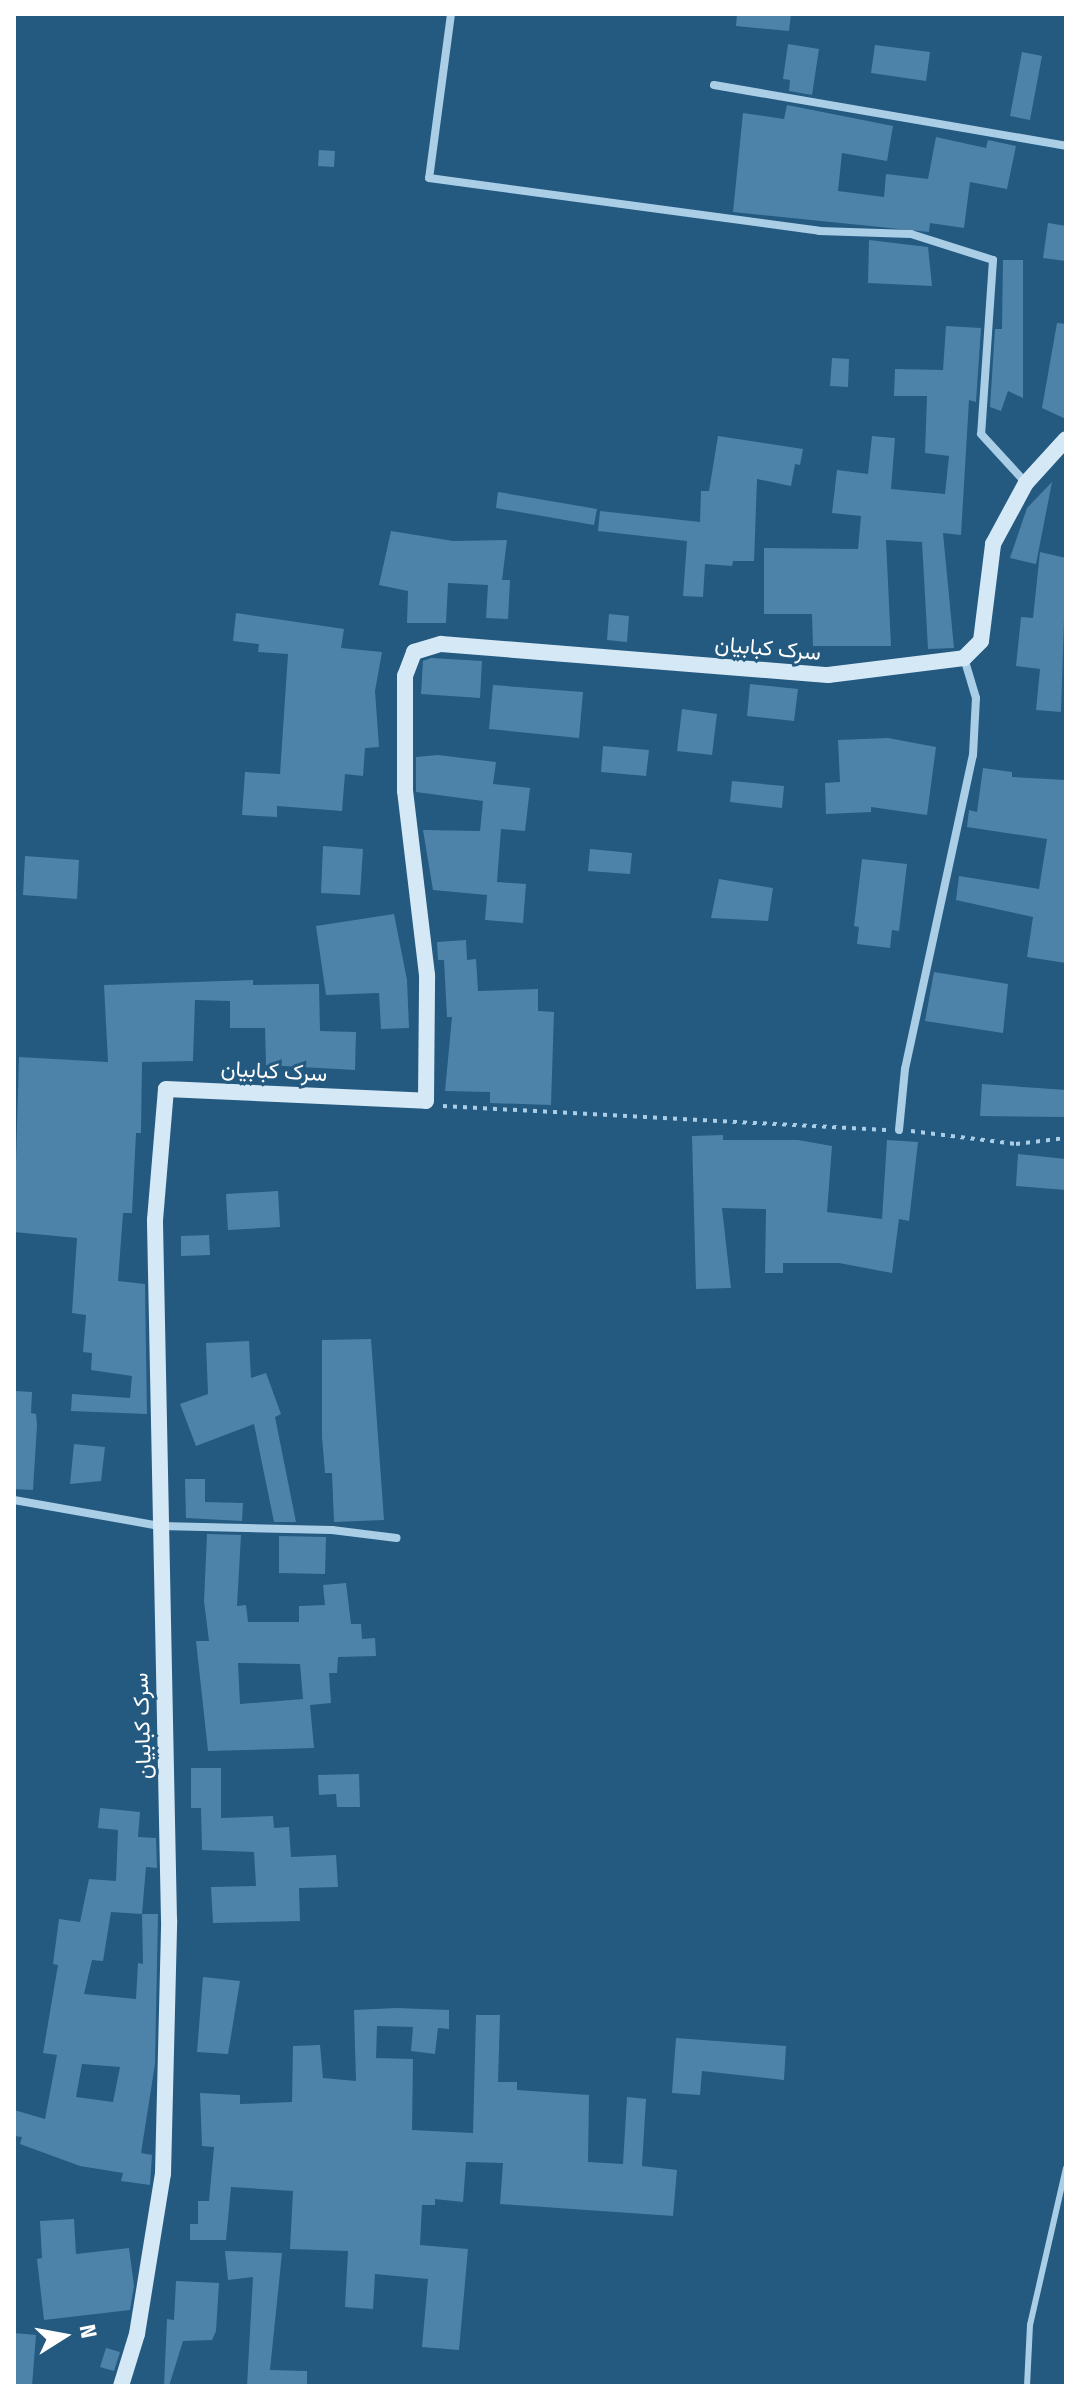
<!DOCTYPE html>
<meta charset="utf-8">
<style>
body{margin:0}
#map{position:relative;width:1080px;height:2400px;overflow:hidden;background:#245980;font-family:"Fira Sans Condensed",Vazirmatn,sans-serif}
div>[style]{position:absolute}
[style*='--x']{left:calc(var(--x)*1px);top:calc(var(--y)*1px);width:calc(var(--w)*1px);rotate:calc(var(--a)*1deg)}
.building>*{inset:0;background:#4d83a9}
.path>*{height:4px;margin-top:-2px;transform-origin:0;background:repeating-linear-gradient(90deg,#abcee7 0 4px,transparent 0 10px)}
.lane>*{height:6px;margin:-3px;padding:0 3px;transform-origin:3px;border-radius:3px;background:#abcee7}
.street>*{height:8px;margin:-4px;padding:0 4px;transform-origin:4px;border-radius:4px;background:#abcee7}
.secondary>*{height:16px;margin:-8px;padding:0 8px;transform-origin:8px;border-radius:8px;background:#d5e8f6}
span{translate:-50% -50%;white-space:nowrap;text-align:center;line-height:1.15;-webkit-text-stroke:6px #245980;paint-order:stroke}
.street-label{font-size:22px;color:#fff}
.frame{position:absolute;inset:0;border:16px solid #fff;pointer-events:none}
.north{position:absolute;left:24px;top:2296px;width:80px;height:80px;-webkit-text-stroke:6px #245980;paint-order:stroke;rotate:79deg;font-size:22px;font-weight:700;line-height:32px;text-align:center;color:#fff}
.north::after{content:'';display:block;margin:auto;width:28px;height:36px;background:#fff;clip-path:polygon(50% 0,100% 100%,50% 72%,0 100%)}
</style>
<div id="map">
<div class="building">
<i style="clip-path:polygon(737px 14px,791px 14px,789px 31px,736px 26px)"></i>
<i style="clip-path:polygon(788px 44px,819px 49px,812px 95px,789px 91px,790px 80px,783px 79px)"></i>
<i style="clip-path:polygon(875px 45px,930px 52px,926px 81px,871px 73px)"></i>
<i style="clip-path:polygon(1022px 52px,1042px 56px,1030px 120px,1010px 116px)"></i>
<i style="clip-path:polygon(787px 105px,893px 126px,887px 161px,842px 153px,838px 191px,884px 197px,886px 174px,928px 179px,936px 137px,986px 148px,988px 140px,1016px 146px,1007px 189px,970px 182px,964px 228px,930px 223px,929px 232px,733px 212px,743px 113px,784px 119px)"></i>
<i style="clip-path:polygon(319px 150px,335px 151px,334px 167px,318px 166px)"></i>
<i style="clip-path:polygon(1048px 223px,1066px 226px,1066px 261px,1043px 258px)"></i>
<i style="clip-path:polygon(869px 240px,928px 247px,932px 286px,868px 283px)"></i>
<i style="clip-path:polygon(1003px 260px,1023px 260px,1023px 398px,1008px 391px,1001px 411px,990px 407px,995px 329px,1002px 329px)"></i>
<i style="clip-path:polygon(1057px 323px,1066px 324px,1066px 419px,1042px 408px)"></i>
<i style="clip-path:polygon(946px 326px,981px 328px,976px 402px,969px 400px,961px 535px,943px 533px,954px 648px,928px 649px,922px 542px,886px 540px,891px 646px,813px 646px,812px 614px,764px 614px,764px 548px,858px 549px,861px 516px,832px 513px,837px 470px,868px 474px,872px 436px,895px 438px,891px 489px,945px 494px,949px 456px,925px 453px,927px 396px,894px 396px,895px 369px,943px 370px)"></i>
<i style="clip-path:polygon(832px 358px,849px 359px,848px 387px,830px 386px)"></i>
<i style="clip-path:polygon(718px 436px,803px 449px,800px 465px,795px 464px,791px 486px,757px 479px,754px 561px,733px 561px,732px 566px,705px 564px,703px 597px,683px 596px,687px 541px,598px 531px,600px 511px,700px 522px,701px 491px,709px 491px)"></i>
<i style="clip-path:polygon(1052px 482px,1036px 564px,1010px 558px,1027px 508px)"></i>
<i style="clip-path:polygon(498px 492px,597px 509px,594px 525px,496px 508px)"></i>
<i style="clip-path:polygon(391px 531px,453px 541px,507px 540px,502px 580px,510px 580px,508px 619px,486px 618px,488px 585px,448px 583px,446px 623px,407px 623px,408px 591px,379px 585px)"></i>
<i style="clip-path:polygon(1040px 552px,1066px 558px,1061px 712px,1036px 710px,1040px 669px,1016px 666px,1021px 617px,1033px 618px)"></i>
<i style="clip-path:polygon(236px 613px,344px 629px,341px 648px,382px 652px,375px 691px,379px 747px,365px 748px,363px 776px,345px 774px,342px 811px,277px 806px,277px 817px,242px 815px,245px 772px,280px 774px,288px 654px,258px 652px,259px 644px,233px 641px)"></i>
<i style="clip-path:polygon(609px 614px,629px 616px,627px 642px,607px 640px)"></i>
<i style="clip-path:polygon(431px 658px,482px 661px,480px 698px,421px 694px,423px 661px)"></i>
<i style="clip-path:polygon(750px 684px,798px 689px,794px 721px,747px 716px)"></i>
<i style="clip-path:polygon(493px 685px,583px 692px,579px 738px,489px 729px)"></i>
<i style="clip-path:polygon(682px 709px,717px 714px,712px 755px,677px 751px)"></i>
<i style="clip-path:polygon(888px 738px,936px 747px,927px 815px,871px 807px,871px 812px,826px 814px,825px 783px,840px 782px,838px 740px)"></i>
<i style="clip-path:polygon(603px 746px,649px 750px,646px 776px,601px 772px)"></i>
<i style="clip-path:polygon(438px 755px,496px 762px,493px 784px,530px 788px,525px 831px,501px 829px,497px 882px,526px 884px,523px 923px,485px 920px,487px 895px,433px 890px,423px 830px,480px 831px,483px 801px,416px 792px,416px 757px)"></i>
<i style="clip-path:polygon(983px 768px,1012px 772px,1012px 777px,1066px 780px,1066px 963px,1027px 957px,1033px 917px,956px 900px,959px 876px,1039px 889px,1047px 839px,967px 827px,969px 810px,977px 812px)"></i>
<i style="clip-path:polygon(732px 781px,784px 786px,782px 808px,730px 802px)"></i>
<i style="clip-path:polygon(323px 846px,363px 849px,360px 895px,321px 893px)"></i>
<i style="clip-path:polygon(590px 849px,632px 853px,630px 874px,588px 871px)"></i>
<i style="clip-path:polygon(25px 856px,79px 860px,77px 899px,23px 895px)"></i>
<i style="clip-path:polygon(862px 859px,907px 864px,899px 931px,892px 930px,890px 948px,857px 944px,859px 927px,854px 926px)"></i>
<i style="clip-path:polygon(719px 879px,773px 888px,768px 921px,711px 918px)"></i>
<i style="clip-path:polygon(394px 914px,407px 980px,409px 1028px,381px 1029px,379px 993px,326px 995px,316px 926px)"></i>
<i style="clip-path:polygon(466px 940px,467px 960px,476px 959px,478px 991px,538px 989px,538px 1011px,554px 1012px,551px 1105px,490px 1103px,490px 1092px,445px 1091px,452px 1017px,447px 1017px,444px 960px,438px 960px,437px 942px)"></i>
<i style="clip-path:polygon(934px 972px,1008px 984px,1003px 1033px,925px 1021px)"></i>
<i style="clip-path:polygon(253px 980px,253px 985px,319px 984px,320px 1031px,356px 1032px,355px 1070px,266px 1065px,265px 1028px,230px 1028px,230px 1001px,195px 1000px,193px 1061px,142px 1062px,141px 1133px,136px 1133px,132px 1213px,123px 1213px,118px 1281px,145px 1284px,147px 1414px,71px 1411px,72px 1394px,130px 1398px,132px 1376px,91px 1370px,92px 1353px,83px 1352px,86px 1315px,72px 1313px,77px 1238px,14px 1232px,19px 1057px,108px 1062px,104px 985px)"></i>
<i style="clip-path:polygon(982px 1084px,1066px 1090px,1066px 1117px,980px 1116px)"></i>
<i style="clip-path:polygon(723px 1135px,723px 1140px,798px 1140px,832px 1146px,827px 1212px,882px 1219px,887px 1140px,918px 1142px,909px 1221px,899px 1219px,892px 1273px,839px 1263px,783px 1263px,783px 1273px,765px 1273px,766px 1209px,722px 1208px,731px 1288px,696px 1289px,692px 1136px)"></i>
<i style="clip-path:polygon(1018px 1154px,1066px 1159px,1066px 1190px,1016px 1186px)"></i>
<i style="clip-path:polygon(278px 1191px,280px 1227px,228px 1230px,226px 1194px)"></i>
<i style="clip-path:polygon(209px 1235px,210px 1255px,181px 1256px,181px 1236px)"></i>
<i style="clip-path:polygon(371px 1339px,384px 1520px,334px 1522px,332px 1473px,325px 1473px,322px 1437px,322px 1340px)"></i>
<i style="clip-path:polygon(249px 1341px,251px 1378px,266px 1373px,281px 1414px,275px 1417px,296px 1522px,274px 1522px,254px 1424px,196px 1446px,180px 1404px,208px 1394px,206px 1343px)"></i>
<i style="clip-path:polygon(15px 1391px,32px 1392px,31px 1413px,36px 1414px,37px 1425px,33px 1490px,14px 1489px)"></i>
<i style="clip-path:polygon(74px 1444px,105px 1447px,101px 1481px,70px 1484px)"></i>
<i style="clip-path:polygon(185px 1479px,205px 1479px,205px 1502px,243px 1503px,242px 1521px,186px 1518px)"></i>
<i style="clip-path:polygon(evenodd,207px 1534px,241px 1535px,237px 1606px,246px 1605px,248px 1622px,299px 1622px,299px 1606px,325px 1605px,323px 1585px,346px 1583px,351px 1624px,361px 1624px,362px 1639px,375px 1638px,376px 1656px,338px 1657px,337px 1673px,329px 1673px,331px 1703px,310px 1705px,314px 1748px,208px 1751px,196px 1641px,209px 1641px,204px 1601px,207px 1534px,238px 1663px,300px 1664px,303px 1699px,240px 1704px,238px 1663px)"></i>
<i style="clip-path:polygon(279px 1536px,326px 1537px,325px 1574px,279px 1573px)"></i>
<i style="clip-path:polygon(191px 1768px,221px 1768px,221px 1818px,273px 1816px,274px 1828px,289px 1827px,291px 1857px,336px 1855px,338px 1887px,299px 1888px,300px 1921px,213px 1923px,211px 1887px,256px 1886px,254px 1852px,202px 1850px,201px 1808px,191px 1808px)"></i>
<i style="clip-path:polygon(359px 1774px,360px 1807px,337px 1807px,336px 1794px,319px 1795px,318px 1775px)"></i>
<i style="clip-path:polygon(evenodd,100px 1808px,140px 1812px,138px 1837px,156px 1838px,157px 1868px,146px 1867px,142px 1914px,111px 1912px,103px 1961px,92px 1960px,84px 1994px,136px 1999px,138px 1963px,143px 1964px,142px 1914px,158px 1914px,155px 2064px,141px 2153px,152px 2155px,150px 2185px,121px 2181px,123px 2173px,80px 2166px,20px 2144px,22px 2137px,14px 2136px,14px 2110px,45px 2119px,57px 2055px,43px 2053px,58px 1965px,53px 1964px,59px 1919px,80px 1922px,89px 1879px,116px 1881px,118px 1830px,98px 1828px,100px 1808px,82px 2064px,120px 2067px,113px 2102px,76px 2097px,82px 2064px)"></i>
<i style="clip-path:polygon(203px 1977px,240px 1981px,228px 2054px,197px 2052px)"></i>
<i style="clip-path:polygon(397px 2008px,449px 2010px,449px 2029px,438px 2028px,435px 2054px,411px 2051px,413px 2027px,377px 2026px,376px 2058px,413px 2059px,412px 2130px,473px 2133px,476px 2015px,500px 2015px,498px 2082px,517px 2082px,517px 2090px,589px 2095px,588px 2162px,623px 2164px,627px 2097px,646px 2099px,642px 2166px,677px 2170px,673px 2216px,500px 2204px,503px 2163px,466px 2162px,463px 2202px,435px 2199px,435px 2205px,422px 2205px,420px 2245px,468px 2249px,459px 2350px,422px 2347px,428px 2279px,375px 2274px,373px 2309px,345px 2307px,348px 2251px,290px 2249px,293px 2191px,231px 2187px,226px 2240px,190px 2240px,190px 2224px,198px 2224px,198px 2201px,209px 2201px,214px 2147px,202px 2146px,200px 2093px,240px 2095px,240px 2104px,292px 2102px,293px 2046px,320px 2045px,323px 2078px,356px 2081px,354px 2010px)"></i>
<i style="clip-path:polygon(676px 2038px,786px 2046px,784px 2080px,702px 2071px,700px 2095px,672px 2093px)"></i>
<i style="clip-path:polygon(74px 2219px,76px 2254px,129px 2248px,134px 2286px,130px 2310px,44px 2320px,37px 2259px,42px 2258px,40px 2221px)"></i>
<i style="clip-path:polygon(225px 2251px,282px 2253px,270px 2370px,307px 2371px,307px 2386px,247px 2386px,253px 2277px,228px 2280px)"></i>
<i style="clip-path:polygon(176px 2281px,219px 2283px,216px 2331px,212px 2340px,183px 2341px,169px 2386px,164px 2386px,167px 2319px,174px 2320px)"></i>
<i style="clip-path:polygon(14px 2333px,36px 2335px,32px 2386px,14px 2386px)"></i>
<i style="clip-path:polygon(106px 2348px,120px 2352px,114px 2371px,100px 2367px)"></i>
</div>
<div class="path">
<i style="--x:443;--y:1106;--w:444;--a:3.1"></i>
<i style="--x:911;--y:1131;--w:106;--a:7.1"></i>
<i style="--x:1016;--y:1144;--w:50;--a:-6.8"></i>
</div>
<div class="lane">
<i style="--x:1027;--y:2386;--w:61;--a:-87.2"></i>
<i style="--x:1030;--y:2325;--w:161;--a:-77.1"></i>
</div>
<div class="street">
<i style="--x:451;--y:14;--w:165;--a:97.6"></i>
<i style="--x:429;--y:178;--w:394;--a:7.7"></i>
<i style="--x:819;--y:231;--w:92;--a:1.9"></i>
<i style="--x:911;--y:234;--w:86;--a:17.6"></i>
<i style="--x:993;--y:260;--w:174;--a:93.9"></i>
<i style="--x:981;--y:434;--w:67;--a:47.4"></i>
<i style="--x:714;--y:85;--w:357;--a:9.8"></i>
<i style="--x:899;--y:1130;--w:61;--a:-84.4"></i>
<i style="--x:905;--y:1069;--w:321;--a:-77.8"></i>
<i style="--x:973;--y:755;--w:57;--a:-87"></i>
<i style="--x:976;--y:698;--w:42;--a:-106.7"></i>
<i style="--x:14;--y:1500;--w:148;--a:10.1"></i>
<i style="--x:160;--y:1526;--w:172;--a:1.3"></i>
<i style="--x:332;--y:1530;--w:65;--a:7"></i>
</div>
<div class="secondary">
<i style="--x:121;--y:2386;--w:54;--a:-72.9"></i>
<i style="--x:137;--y:2334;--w:162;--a:-80.8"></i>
<i style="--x:163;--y:2174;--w:254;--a:-88.6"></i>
<i style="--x:169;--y:1920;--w:700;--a:-91.15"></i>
<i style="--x:155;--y:1220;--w:131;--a:-85.2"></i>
<i style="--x:166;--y:1089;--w:260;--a:2.6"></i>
<i style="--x:426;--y:1101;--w:126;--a:-89.5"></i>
<i style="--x:427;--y:975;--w:185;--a:-96.8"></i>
<i style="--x:405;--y:791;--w:115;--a:-90"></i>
<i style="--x:405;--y:676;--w:26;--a:-69"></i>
<i style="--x:414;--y:652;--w:28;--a:-17"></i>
<i style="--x:441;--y:644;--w:388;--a:4.6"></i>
<i style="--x:828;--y:675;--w:137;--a:-7.1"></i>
<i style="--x:964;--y:658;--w:24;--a:-45"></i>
<i style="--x:981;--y:641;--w:98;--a:-82.9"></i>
<i style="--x:993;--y:544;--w:69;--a:-61.6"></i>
<i style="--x:1026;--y:483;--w:59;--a:-47.7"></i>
</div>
<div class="street-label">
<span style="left:768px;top:648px;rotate:5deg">سرک کبابیان</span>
<span style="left:274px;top:1071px;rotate:3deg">سرک کبابیان</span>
<span style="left:142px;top:1726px;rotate:-92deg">سرک کبابیان</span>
</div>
<div class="frame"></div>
<div class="north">N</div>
</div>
